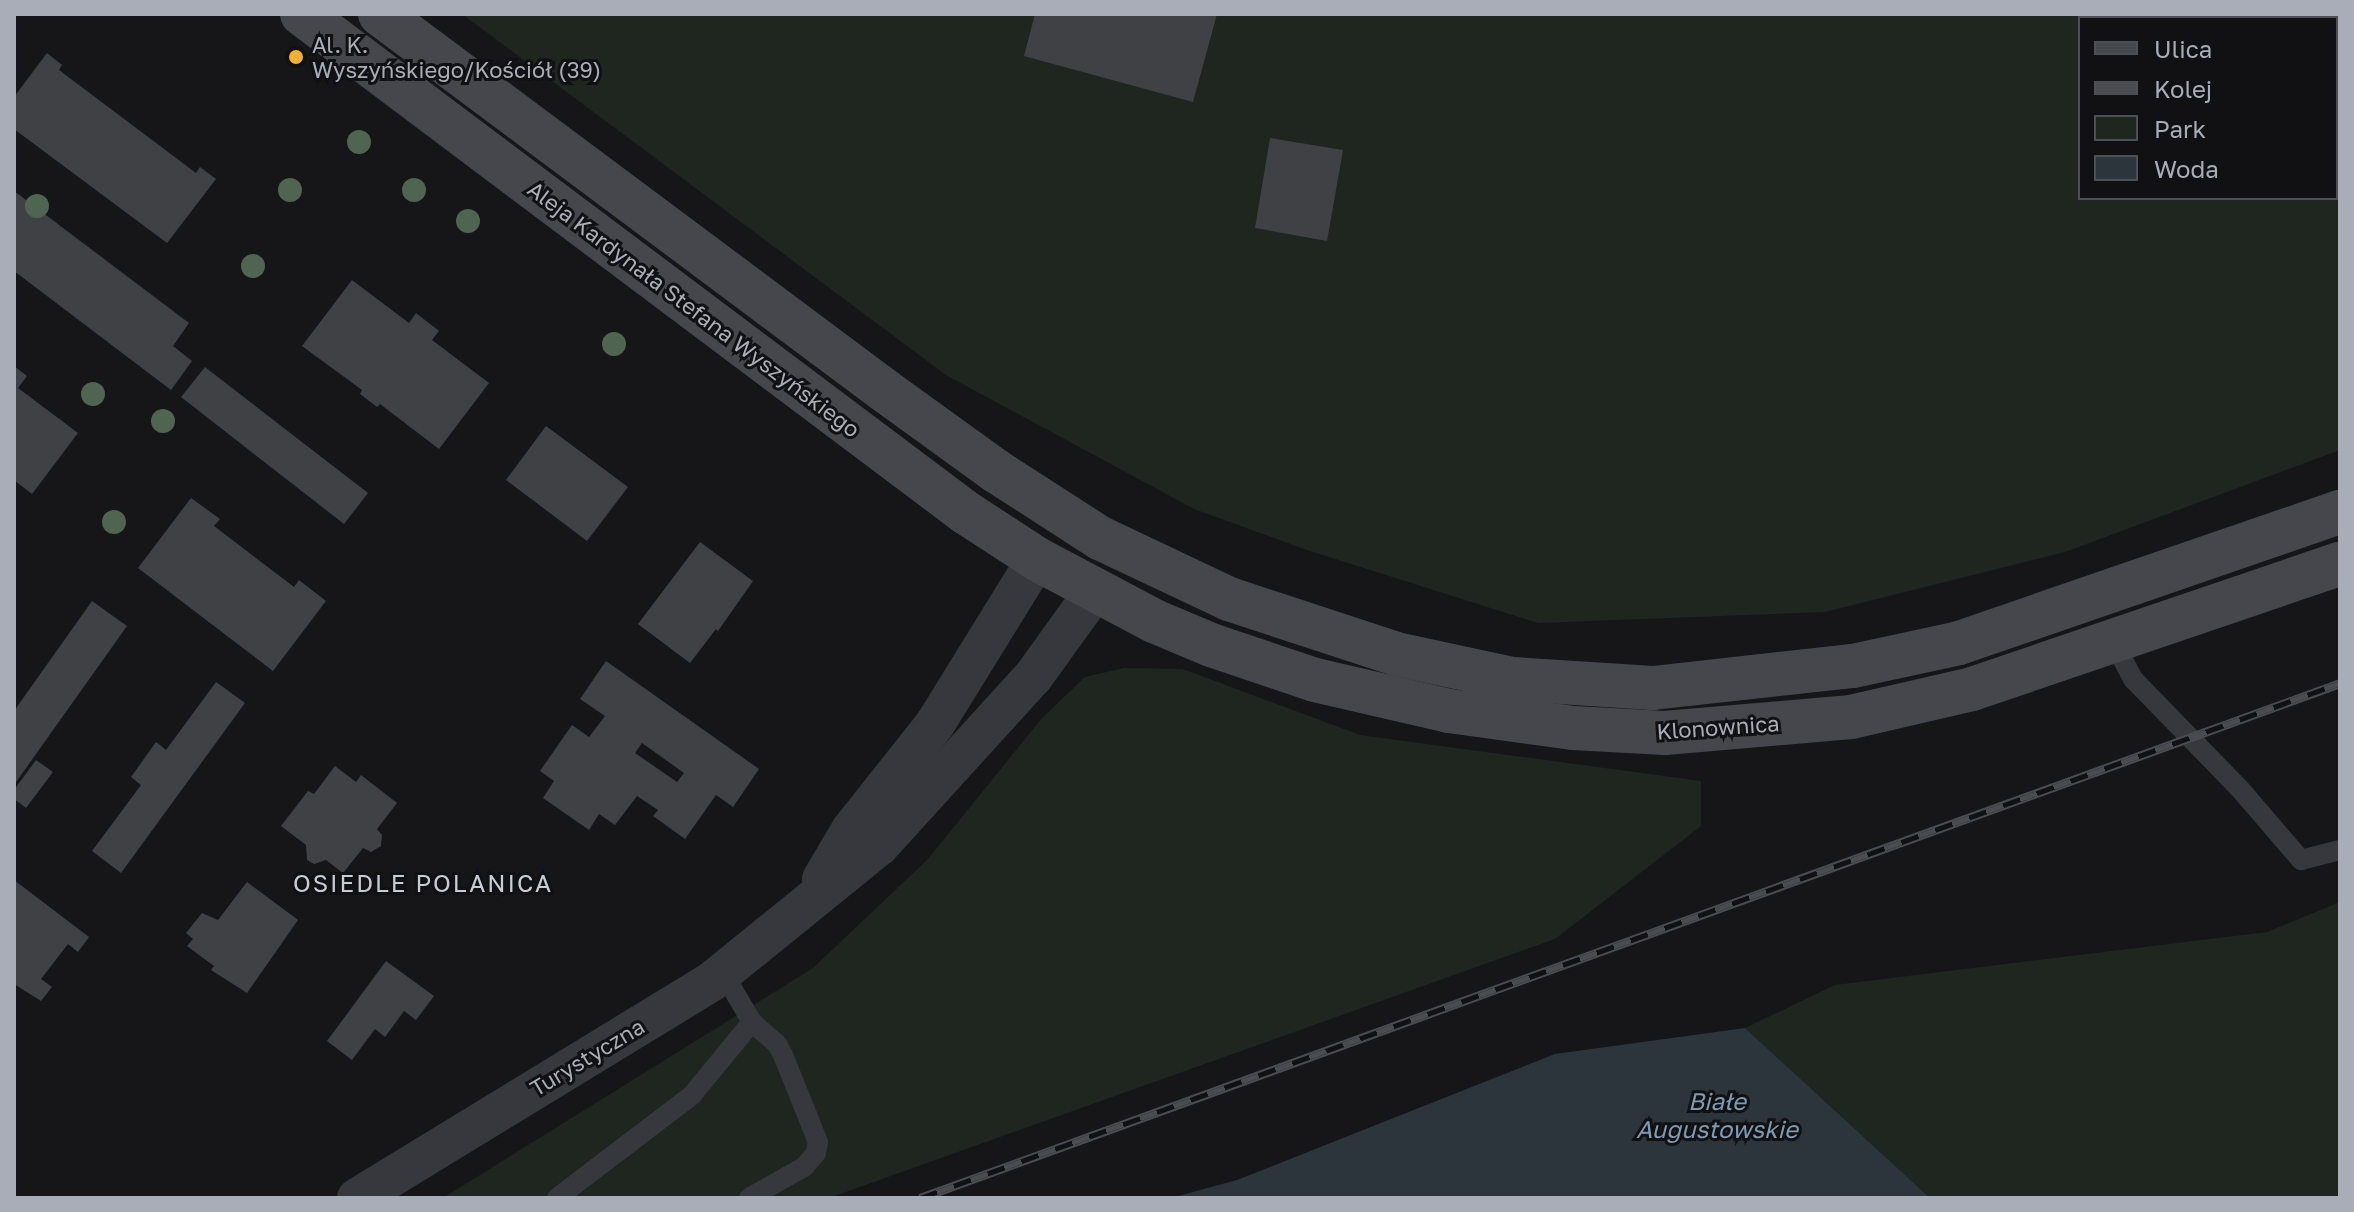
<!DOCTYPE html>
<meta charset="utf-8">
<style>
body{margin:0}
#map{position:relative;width:2354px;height:1212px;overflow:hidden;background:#161618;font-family:"Golos Text",sans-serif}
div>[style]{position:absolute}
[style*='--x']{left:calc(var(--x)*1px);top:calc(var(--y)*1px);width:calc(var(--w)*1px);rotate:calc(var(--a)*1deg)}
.green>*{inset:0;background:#1e261f}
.water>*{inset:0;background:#2c353c}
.building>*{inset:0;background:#404145}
.service>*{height:20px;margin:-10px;padding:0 10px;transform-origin:10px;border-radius:10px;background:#37383d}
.minor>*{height:40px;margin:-20px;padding:0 20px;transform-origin:20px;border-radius:20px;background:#37383d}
.secondary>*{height:44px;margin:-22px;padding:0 22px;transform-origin:22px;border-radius:22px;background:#45474d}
.rail>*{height:9px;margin-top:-4.5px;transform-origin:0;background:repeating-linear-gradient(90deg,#111113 0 18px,#4a4c52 0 36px);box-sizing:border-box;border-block:2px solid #4a4c52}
.trees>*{width:24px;height:24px;margin:-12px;border-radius:50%;background:#506452}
.dots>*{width:22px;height:22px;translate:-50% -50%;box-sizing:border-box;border:4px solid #111113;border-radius:50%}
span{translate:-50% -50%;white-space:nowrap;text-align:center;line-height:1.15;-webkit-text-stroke:6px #111113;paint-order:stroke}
.poi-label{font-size:22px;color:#a8adb8}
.left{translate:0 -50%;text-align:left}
.street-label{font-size:22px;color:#a8adb8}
.neighbourhood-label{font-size:24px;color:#c9ccd4;letter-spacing:2px}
.water-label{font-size:24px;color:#7f9bb3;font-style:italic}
.frame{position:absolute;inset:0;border:16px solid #a8adb8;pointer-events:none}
.legend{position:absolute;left:2078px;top:16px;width:260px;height:184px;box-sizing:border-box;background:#111113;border:2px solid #4d4f55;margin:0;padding:10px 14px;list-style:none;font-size:24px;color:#a8adb8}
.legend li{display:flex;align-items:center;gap:16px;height:40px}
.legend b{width:40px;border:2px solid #4d4f55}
</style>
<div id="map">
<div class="green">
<i style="clip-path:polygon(evenodd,462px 14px,2340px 14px,2340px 450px,2065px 552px,1825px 612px,1538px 623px,1307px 550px,1194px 509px,946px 375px,462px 14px,2080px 18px,2336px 18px,2336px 198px,2080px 198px,2080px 18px)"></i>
<i style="clip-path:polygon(1124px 668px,1183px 669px,1360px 735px,1701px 781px,1701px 826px,1555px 939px,829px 1198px,443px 1198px,813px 968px,928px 859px,1042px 718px,1085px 677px)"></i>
<i style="clip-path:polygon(2340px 902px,2340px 1198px,1930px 1198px,1745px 1028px,1835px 985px,2267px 932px)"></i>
</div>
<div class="water">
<i style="clip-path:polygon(1745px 1028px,1930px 1198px,1171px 1198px,1237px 1180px,1555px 1054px)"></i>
</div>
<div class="building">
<i style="clip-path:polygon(1035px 14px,1217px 14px,1193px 102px,1024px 56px)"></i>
<i style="clip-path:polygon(47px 53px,62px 65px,59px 70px,196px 173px,200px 167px,216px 179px,167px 243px,14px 129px,14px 97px)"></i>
<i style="clip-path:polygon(1270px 138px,1343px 150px,1327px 241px,1255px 228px)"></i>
<i style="clip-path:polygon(14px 191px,189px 323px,173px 346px,192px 361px,171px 390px,14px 271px)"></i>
<i style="clip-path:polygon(352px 280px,409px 323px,416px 313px,439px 331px,432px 340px,489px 383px,439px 449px,380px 404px,377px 407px,360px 394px,362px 390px,302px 346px)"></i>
<i style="clip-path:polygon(14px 366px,27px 376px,18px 388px,78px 433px,32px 494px,14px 480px)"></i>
<i style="clip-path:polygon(205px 367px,368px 493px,344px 524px,181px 397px)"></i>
<i style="clip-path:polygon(546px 426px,628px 487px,587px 541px,506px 480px)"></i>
<i style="clip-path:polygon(191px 498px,220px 519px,214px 526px,294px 587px,299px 580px,326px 601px,273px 671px,138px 568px)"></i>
<i style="clip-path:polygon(700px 542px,753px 581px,718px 631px,716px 629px,690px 663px,638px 624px)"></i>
<i style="clip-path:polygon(92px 601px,127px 626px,14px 785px,14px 711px)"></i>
<i style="clip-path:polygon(evenodd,606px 661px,759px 769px,733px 807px,716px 795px,685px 839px,653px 816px,658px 810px,637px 796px,615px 825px,599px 814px,589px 830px,543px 798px,554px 781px,540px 771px,572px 725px,589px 737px,605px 716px,580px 699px,606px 661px,642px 743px,684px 773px,677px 782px,635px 753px,642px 743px)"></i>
<i style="clip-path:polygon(216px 682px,245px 703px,121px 873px,92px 851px,141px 785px,131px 777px,156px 742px,166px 750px)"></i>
<i style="clip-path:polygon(36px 760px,53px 772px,26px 808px,14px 799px,14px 790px)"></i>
<i style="clip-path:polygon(335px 766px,356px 782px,361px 775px,397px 803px,377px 829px,382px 835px,381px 846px,371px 852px,363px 848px,343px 873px,326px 860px,314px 864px,307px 860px,306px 845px,281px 826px,308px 791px,314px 794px)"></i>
<i style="clip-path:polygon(14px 880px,89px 937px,78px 952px,68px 944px,41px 979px,52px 987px,41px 1001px,14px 984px)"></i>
<i style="clip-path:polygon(247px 882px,298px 920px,247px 993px,211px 970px,214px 966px,187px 946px,193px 939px,186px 933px,202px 913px,218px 920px)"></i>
<i style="clip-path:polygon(386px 961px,434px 996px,416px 1020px,404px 1011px,385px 1037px,375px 1029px,352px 1060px,327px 1041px)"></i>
</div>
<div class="service">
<i style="--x:2114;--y:643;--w:41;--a:62.2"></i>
<i style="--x:2133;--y:679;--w:153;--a:45.8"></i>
<i style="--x:2240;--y:789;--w:94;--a:49.3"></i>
<i style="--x:2301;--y:860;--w:40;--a:-14.4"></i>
<i style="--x:557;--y:1198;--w:170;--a:-37.3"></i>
<i style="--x:692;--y:1095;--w:94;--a:-50.6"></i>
<i style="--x:752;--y:1022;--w:57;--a:-120.6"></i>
<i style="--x:749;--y:1198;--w:63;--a:-29.4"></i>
<i style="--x:804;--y:1167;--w:18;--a:-49"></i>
<i style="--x:816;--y:1153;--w:11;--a:-80"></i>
<i style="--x:818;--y:1142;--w:94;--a:-111.9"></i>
<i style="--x:783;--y:1055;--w:13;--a:-119"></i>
<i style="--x:777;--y:1044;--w:33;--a:-139"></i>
</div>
<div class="minor">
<i style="--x:822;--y:879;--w:57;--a:-59.4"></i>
<i style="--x:851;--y:830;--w:135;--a:-51.6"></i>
<i style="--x:935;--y:724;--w:194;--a:-58.3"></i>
<i style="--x:357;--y:1198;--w:415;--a:-31.4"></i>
<i style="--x:711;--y:982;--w:216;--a:-39"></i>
<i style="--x:879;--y:846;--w:229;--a:-47.7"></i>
<i style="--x:1033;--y:677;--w:106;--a:-54.2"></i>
</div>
<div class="secondary">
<i style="--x:302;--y:14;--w:829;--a:36.91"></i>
<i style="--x:965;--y:512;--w:86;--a:33.1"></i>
<i style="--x:1037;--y:559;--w:132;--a:27.9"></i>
<i style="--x:1154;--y:621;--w:62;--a:22.8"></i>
<i style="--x:1211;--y:645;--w:110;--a:18.6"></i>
<i style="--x:1315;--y:680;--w:138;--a:13"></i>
<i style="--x:1449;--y:711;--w:125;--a:7.8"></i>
<i style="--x:1573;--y:728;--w:92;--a:3.1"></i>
<i style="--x:1665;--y:733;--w:187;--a:-4.9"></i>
<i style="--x:1851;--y:717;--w:124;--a:-13"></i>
<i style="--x:1972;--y:689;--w:389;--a:-18.8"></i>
<i style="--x:380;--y:14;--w:629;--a:36.72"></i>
<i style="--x:884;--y:390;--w:138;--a:35.9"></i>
<i style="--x:996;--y:471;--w:124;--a:32.8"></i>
<i style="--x:1100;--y:538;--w:143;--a:25.3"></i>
<i style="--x:1229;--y:599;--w:176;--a:18.2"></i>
<i style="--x:1396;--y:654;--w:120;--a:12.1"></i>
<i style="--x:1513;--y:679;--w:140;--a:3.7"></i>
<i style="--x:1653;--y:688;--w:201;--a:-6.3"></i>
<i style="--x:1853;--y:666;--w:108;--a:-12.2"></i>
<i style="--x:1959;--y:643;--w:403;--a:-19"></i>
</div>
<div class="rail">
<i style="--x:920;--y:1198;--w:1511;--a:-19.93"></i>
</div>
<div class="trees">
<i style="left:359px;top:142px"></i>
<i style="left:290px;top:190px"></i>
<i style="left:414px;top:190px"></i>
<i style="left:37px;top:206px"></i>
<i style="left:468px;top:221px"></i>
<i style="left:253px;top:266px"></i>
<i style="left:614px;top:344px"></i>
<i style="left:93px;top:394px"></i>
<i style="left:163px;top:421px"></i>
<i style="left:114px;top:522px"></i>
</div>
<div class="dots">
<i style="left:296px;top:57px;background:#f2b134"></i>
</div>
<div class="poi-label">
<span class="left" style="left:312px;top:57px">Al. K.<br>Wyszyńskiego/Kościół (39)</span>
</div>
<div class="street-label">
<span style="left:694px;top:309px;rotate:37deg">Aleja Kardynała Stefana Wyszyńskiego</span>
<span style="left:1718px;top:727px;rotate:-4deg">Klonownica</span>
<span style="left:587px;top:1057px;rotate:-31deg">Turystyczna</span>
</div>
<div class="neighbourhood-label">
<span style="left:423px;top:883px">OSIEDLE POLANICA</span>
</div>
<div class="water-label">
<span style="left:1717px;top:1115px">Białe<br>Augustowskie</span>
</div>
<div class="frame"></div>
<ul class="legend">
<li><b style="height:10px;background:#45474d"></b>Ulica</li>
<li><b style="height:10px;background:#4a4c52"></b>Kolej</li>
<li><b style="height:22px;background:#1e261f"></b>Park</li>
<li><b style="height:22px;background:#2c353c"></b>Woda</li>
</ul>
</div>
